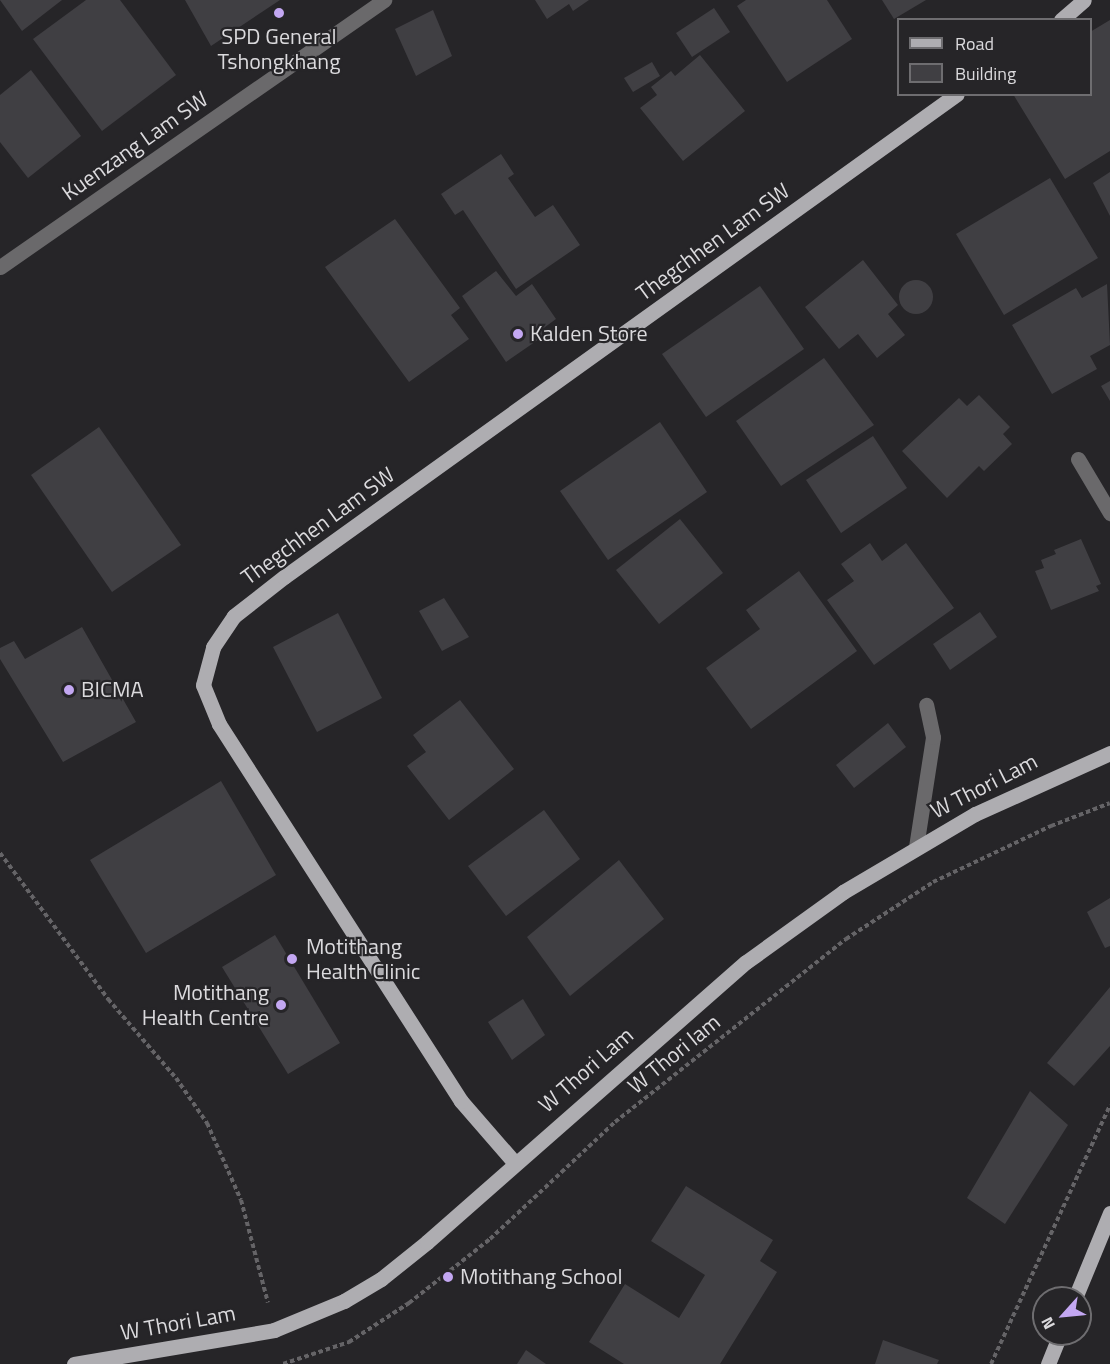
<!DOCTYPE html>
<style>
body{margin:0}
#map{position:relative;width:1110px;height:1364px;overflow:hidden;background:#262528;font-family:"Titillium Web",sans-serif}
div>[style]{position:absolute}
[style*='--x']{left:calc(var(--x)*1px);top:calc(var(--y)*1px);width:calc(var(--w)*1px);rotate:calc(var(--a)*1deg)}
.building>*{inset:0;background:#403f43}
.round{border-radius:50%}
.path>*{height:4px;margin-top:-2px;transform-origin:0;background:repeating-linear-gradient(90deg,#656467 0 4.5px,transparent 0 7.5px)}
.minor>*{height:15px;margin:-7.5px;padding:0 7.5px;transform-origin:7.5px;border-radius:7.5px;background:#6a696b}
.major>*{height:15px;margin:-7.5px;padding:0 7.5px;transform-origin:7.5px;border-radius:7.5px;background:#aeadb1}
.dots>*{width:16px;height:16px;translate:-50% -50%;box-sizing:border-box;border:3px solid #262528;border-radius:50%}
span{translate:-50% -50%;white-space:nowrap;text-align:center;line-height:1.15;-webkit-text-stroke:4.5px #262528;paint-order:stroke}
.poi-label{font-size:22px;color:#dbdadd}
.left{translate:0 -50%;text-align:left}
.right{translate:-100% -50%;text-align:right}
.street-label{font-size:22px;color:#dbdadd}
.legend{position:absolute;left:897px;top:18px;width:195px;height:78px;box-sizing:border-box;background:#262528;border:2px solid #6e6d70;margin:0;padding:8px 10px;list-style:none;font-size:18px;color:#dbdadd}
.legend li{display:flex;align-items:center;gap:12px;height:30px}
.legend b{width:30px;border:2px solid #6e6d70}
.north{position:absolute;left:1032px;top:1286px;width:60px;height:60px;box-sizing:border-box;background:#262528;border:2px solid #6e6d70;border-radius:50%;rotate:243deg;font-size:16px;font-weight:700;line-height:24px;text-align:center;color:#dbdadd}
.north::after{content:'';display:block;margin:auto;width:21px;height:27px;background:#c3a7f2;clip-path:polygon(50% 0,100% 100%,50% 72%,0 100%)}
</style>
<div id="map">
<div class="building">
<i style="clip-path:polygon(0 0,62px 0,22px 31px)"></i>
<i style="clip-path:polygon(86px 0,120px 0,176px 75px,102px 131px,33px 39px)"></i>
<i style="clip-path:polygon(185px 0,280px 0,211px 46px)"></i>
<i style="clip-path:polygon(535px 0,589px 0,573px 11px,569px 4px,547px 19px)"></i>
<i style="clip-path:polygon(746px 0,827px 0,852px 39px,787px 82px,737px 6px)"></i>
<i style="clip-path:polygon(882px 0,926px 0,894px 19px)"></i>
<i style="clip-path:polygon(714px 8px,730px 32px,692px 57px,676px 33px)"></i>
<i style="clip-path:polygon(433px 10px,452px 56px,416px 76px,395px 29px)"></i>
<i style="clip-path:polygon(1110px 20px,1110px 151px,1065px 179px,1013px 94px,1090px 94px,1090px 32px)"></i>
<i style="clip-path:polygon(700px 55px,745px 111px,683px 161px,640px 108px,657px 95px,651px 87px,671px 71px,675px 76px)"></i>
<i style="clip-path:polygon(652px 62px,660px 76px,633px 92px,624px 78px)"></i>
<i style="clip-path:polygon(31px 70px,81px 136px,28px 178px,0 142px,0 95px)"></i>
<i style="clip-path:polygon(501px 154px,514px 174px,508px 178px,535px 217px,553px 205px,580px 245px,516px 289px,463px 210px,455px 215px,441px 194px)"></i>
<i style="clip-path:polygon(1110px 172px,1110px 216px,1093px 183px)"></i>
<i style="clip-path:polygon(1050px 178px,1098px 258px,1004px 315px,956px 234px)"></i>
<i style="clip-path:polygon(395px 219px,460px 308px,451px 315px,469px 339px,409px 382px,325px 267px)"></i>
<i style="clip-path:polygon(863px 260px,898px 305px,888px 314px,905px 335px,877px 358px,858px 334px,839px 349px,805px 307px)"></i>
<i style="clip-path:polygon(496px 271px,516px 296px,532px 284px,556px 319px,541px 330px,545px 335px,506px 362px,462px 296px)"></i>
<i class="round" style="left:899px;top:280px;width:34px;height:34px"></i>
<i style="clip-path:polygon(1107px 284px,1110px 345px,1090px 356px,1097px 369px,1052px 394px,1012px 325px,1076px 288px,1082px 298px)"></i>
<i style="clip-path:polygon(760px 286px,804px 349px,706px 417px,662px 354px)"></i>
<i style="clip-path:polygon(824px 358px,874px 425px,781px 486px,736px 421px)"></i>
<i style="clip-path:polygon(1110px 381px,1110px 401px,1101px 386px)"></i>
<i style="clip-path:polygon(979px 395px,1010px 427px,1003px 434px,1012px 444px,984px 471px,979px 466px,947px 498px,902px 451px,959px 398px,967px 406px)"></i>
<i style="clip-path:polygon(660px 422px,707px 492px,608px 560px,560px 491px)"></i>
<i style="clip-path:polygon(99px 427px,181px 545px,112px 592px,31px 475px)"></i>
<i style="clip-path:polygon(873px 436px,907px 488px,841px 533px,806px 480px)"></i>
<i style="clip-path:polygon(680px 519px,723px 573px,659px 624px,616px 570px)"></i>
<i style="clip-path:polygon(1081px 539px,1101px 584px,1096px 586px,1099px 591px,1051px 610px,1035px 571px,1044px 568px,1041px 560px,1056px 554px,1054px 550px)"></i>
<i style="clip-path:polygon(870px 543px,882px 561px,906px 543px,954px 608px,874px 665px,827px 600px,854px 581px,841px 564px)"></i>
<i style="clip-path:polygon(799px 571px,857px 651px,751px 729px,706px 668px,760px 629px,746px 610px)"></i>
<i style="clip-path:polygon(444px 598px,469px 637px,442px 651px,419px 611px)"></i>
<i style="clip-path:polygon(980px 612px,997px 637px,950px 670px,933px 644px)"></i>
<i style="clip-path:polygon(338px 613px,382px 698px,317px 732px,273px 647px)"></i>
<i style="clip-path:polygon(82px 627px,136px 722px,63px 762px,0 659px,0 648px,14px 641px,25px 659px)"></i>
<i style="clip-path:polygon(460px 700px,514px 769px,449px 820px,407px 766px,426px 752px,413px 735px)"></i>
<i style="clip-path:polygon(888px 723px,906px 747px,854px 788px,836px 765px)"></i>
<i style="clip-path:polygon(221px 781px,276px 875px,146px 953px,90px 860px)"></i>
<i style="clip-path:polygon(544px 810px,580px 859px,506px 916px,468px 866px)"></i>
<i style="clip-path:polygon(619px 860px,664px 919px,570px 996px,527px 937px)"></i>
<i style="clip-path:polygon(1110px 898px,1110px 946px,1105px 948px,1087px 912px)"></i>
<i style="clip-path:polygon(275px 935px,340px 1043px,288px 1074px,222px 967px)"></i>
<i style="clip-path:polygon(1110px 987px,1110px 1046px,1074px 1086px,1047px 1063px)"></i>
<i style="clip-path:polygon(523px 999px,545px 1035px,512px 1060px,488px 1022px)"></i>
<i style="clip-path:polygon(1030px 1091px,1068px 1125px,1005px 1224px,967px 1198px)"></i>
<i style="clip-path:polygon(686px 1186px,773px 1240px,760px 1261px,777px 1272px,720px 1364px,624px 1364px,589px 1342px,625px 1284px,679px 1318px,705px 1275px,651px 1241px)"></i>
<i style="clip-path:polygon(883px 1340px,939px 1360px,937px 1364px,875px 1364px)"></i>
<i style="clip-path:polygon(526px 1350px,546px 1364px,517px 1364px)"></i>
</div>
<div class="path">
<i style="--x:0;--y:853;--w:182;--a:53.5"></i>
<i style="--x:108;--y:999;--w:104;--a:49.3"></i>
<i style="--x:176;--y:1078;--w:55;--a:55.4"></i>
<i style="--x:207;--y:1123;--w:84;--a:66.2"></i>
<i style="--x:241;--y:1200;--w:106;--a:75.3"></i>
<i style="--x:283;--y:1364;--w:70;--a:-18.4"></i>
<i style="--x:349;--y:1342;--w:72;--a:-33"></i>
<i style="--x:409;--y:1303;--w:103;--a:-38.3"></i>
<i style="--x:490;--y:1239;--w:171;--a:-43.1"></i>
<i style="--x:615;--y:1122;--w:295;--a:-38.4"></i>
<i style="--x:846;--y:939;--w:104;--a:-33.2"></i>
<i style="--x:933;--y:882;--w:131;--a:-25.4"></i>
<i style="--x:1051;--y:826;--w:63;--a:-21.3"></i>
<i style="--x:991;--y:1364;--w:285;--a:-65.3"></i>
</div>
<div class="minor">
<i style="--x:0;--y:267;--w:468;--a:-34.8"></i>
<i style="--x:1078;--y:459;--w:63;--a:59.3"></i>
<i style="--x:916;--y:847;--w:111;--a:-81.2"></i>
<i style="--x:933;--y:737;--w:33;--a:-102"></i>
</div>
<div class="major">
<i style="--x:1061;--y:20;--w:30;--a:-41"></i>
<i style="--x:514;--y:1162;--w:81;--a:-131"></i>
<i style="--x:461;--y:1101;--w:448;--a:-122.7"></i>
<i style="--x:219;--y:724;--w:42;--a:-112.3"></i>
<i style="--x:203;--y:685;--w:39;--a:-75"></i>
<i style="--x:213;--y:647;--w:37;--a:-56"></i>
<i style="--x:234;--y:616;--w:63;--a:-38"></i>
<i style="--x:284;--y:577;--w:828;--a:-35.67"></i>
<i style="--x:1075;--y:1298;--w:92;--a:-67.6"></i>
<i style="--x:74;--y:1364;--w:203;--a:-9.6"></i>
<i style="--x:274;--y:1330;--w:76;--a:-22.5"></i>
<i style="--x:344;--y:1301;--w:43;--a:-30.7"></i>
<i style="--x:381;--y:1279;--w:59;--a:-38.8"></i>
<i style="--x:427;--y:1242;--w:424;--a:-41.3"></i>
<i style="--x:746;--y:962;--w:120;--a:-35.8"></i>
<i style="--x:843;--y:892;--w:153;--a:-30.6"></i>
<i style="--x:975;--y:814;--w:148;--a:-24.3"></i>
<i style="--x:1048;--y:1364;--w:32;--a:-68"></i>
</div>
<div class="dots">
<i style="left:279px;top:13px;background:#c3a7f2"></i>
<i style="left:518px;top:334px;background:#c3a7f2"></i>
<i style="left:69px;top:690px;background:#c3a7f2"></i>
<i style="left:292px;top:959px;background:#c3a7f2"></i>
<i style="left:281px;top:1005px;background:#c3a7f2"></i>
<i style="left:448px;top:1277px;background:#c3a7f2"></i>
</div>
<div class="poi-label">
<span style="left:279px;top:49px">SPD General<br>Tshongkhang</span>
<span class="left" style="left:530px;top:334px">Kalden Store</span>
<span class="left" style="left:81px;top:690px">BICMA</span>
<span class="left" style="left:306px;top:959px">Motithang<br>Health Clinic</span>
<span class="right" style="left:269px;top:1005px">Motithang<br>Health Centre</span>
<span class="left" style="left:460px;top:1277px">Motithang School</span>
</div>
<div class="street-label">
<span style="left:135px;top:146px;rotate:-35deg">Kuenzang Lam SW</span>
<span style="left:713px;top:242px;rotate:-36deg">Thegchhen Lam SW</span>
<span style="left:318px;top:526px;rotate:-36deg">Thegchhen Lam SW</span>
<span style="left:984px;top:786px;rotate:-27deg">W Thori Lam</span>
<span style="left:674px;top:1054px;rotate:-39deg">W Thori lam</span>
<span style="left:586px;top:1070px;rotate:-41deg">W Thori Lam</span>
<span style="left:178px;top:1323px;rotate:-10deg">W Thori Lam</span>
</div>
<ul class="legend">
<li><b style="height:8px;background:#aeadb1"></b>Road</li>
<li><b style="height:16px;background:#403f43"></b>Building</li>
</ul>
<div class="north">N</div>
</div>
